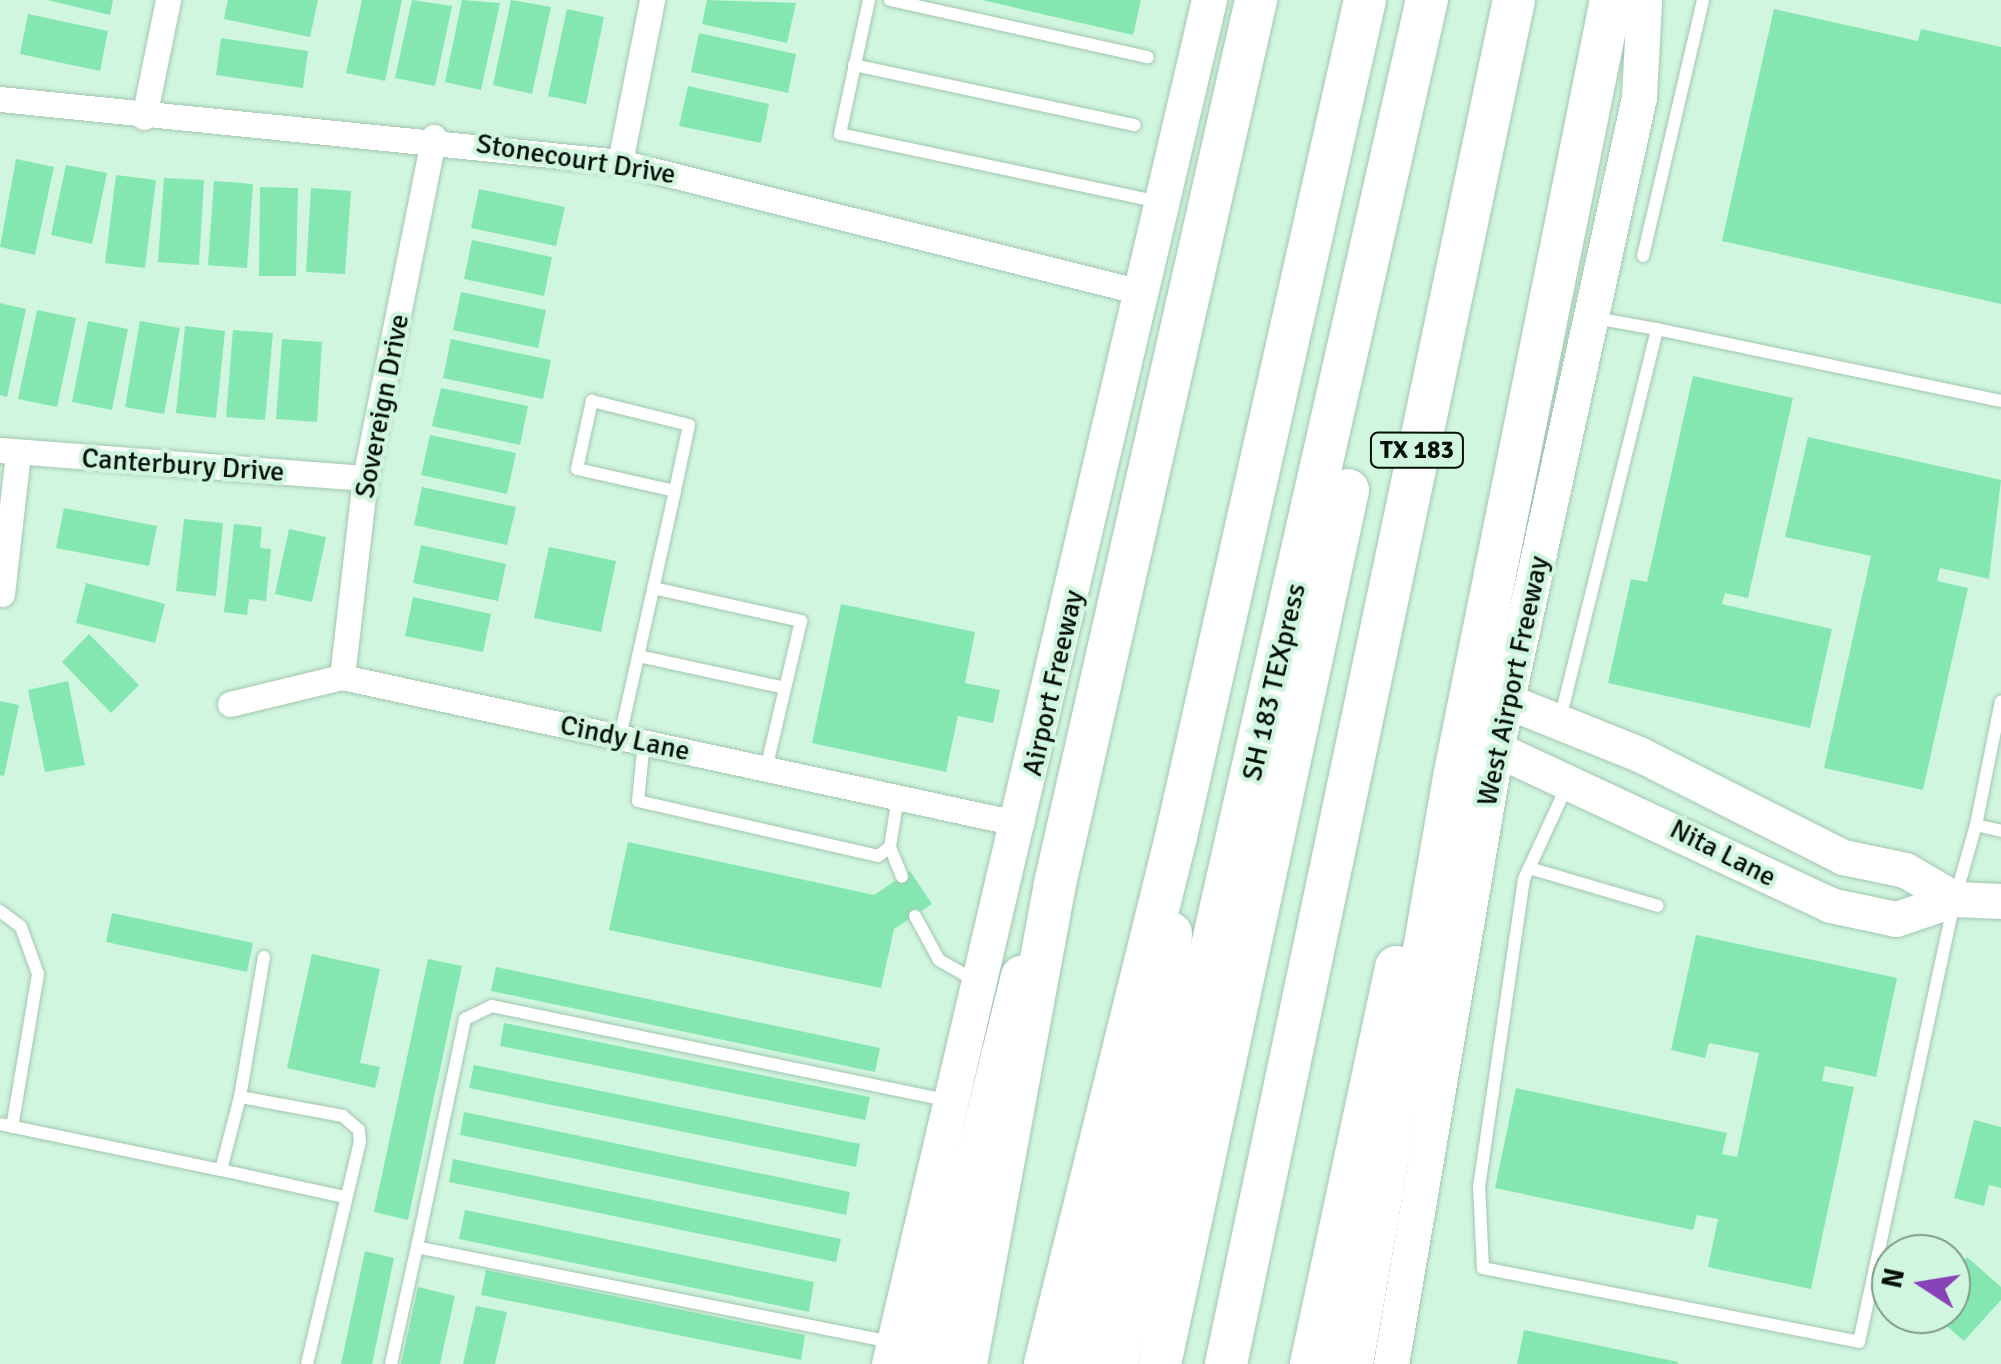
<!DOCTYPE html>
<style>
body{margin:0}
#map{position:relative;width:2001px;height:1364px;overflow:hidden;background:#d1f6e0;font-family:Signika,sans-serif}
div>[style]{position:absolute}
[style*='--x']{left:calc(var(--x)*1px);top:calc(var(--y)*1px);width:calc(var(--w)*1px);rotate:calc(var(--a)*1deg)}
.building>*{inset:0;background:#84e7b1}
.roads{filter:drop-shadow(0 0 2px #a3c6b1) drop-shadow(0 0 2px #a3c6b1)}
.lane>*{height:12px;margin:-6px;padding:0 6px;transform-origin:6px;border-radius:6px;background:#fff}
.street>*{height:25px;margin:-12.5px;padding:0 12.5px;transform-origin:12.5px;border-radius:12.5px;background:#fff}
.secondary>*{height:35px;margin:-17.5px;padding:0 17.5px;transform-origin:17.5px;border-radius:17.5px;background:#fff}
.highway>*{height:42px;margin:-21px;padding:0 21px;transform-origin:21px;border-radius:21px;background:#fff}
span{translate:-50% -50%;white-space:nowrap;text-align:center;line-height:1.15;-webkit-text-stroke:9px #d1f6e0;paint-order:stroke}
.shield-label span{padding:2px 8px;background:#d1f6e0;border:2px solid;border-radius:8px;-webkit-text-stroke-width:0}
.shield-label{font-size:25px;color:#040f08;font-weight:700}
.street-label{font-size:28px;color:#040f08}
.north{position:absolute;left:1871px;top:1234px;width:100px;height:100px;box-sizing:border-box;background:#d1f6e0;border:2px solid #7f9a8a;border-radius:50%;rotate:282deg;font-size:28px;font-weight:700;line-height:40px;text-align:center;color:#040f08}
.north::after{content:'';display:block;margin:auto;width:35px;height:45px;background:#8642b6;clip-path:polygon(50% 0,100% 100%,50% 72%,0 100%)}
</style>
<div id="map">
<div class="building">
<i style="clip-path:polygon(47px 0,113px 0,110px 15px)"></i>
<i style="clip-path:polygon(228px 0,318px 0,310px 37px,224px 19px)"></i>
<i style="clip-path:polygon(362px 0,402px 0,385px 81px,346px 73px)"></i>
<i style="clip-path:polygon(412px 0,452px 6px,435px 86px,395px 78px)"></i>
<i style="clip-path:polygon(462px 0,500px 3px,481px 90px,445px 82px)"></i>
<i style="clip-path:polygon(511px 0,551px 7px,532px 94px,493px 85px)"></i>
<i style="clip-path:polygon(707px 0,796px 3px,787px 43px,702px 24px)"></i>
<i style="clip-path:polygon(982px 0,1141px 0,1133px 35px)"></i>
<i style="clip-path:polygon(567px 9px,604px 17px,586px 104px,548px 96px)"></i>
<i style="clip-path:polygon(1774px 9px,1918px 41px,1921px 29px,2001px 47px,2001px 304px,1722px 241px)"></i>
<i style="clip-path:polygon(28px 14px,108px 31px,100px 71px,20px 54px)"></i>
<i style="clip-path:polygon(699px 33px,796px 54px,788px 93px,691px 72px)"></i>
<i style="clip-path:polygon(221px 38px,308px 51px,303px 88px,216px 75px)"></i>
<i style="clip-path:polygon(688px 86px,769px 104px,761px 143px,679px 126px)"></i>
<i style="clip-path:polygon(16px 159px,54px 167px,35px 255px,0 247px)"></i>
<i style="clip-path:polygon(66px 165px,107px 173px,92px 244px,51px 235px)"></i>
<i style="clip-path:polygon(116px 175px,156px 180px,145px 268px,105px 263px)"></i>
<i style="clip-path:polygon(164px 178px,204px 180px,199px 265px,158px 262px)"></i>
<i style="clip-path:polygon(214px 181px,253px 184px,247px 268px,208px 265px)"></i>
<i style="clip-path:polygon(260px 187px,298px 188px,296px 276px,259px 276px)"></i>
<i style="clip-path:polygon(311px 188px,351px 191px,345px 274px,306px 272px)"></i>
<i style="clip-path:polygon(479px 189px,565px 207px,556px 246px,471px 228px)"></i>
<i style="clip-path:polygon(472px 240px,552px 257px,544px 296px,464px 279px)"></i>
<i style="clip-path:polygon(461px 292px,546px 310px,538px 348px,453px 330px)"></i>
<i style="clip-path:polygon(0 303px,26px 309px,7px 397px,0 395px)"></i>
<i style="clip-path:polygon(37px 310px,76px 318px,57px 407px,18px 399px)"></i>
<i style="clip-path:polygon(88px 321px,128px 329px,112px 410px,72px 402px)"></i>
<i style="clip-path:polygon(140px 321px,180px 328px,164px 414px,125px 407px)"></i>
<i style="clip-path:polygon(185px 326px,225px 331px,216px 418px,176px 413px)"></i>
<i style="clip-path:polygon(233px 330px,273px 333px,265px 420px,226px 417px)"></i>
<i style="clip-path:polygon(282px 339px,322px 342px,317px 422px,276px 419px)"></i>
<i style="clip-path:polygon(451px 339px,551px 360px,543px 399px,443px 378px)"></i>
<i style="clip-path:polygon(1693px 376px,1793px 398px,1748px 598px,1725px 593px,1722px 604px,1832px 629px,1810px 728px,1608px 683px,1631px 579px,1647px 582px)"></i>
<i style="clip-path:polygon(441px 388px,528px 406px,520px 445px,432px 426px)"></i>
<i style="clip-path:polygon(430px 435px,516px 453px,507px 494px,421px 475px)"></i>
<i style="clip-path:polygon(1808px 437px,2001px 480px,1989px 579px,1940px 568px,1937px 581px,1968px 588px,1923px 790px,1824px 768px,1871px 556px,1785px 537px)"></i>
<i style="clip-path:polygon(422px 487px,516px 507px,507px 545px,414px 525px)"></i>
<i style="clip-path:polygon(64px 508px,157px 526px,149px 566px,56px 548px)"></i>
<i style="clip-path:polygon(184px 519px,223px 523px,216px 596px,176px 591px)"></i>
<i style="clip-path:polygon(234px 524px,262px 527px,260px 548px,271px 549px,266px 601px,249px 599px,247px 615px,224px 612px)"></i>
<i style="clip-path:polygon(289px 529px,326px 537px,312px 602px,275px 594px)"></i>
<i style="clip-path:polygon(421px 545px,506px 564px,498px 601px,413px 583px)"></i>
<i style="clip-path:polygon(549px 547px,616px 561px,601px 632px,534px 618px)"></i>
<i style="clip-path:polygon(86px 583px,165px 604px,155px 643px,76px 623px)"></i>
<i style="clip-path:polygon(413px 597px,491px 614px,483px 652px,405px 636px)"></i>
<i style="clip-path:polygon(841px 604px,975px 632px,965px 683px,1000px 690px,993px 723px,958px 716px,946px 772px,812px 743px)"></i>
<i style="clip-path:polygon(89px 634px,139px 685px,111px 713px,62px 662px)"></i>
<i style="clip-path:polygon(68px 681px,85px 765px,45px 772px,28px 690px)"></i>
<i style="clip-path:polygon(0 701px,19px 705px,4px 776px,0 775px)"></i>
<i style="clip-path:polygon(628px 842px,874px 895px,910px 871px,932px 904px,894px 929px,881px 988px,609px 930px)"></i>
<i style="clip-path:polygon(112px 913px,253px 943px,247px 972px,106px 942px)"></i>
<i style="clip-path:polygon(1696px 935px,1897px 978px,1876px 1077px,1825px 1066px,1822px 1081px,1854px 1087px,1811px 1289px,1708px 1267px,1718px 1219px,1697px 1215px,1693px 1230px,1495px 1188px,1516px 1088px,1727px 1133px,1722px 1154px,1737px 1157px,1759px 1053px,1709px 1043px,1705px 1058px,1671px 1050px)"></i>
<i style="clip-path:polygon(312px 954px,380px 969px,360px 1063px,380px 1067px,375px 1088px,287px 1068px)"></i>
<i style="clip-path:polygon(428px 959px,462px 966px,408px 1220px,374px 1212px)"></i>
<i style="clip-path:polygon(496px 967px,880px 1048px,875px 1072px,491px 991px)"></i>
<i style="clip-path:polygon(504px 1023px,870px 1097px,865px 1120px,500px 1046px)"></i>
<i style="clip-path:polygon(474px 1065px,860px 1144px,856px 1167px,469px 1088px)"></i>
<i style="clip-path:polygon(464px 1112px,850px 1192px,846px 1215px,460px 1135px)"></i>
<i style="clip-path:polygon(1974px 1120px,2001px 1127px,2001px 1188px,1989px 1185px,1984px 1206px,1954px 1198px)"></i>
<i style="clip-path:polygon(453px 1159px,841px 1239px,836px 1262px,449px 1182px)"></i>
<i style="clip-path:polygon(465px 1210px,814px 1282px,809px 1312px,459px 1239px)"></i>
<i style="clip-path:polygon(365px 1251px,394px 1258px,372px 1364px,341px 1364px)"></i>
<i style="clip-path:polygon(1967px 1257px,2001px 1287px,2001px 1300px,1964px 1341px,1933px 1314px,1951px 1314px,1951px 1276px)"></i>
<i style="clip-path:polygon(486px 1270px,805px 1335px,801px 1360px,481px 1295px)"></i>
<i style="clip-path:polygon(418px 1287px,455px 1296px,440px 1364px,401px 1364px)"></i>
<i style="clip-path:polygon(476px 1306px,507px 1312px,495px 1364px,463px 1364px)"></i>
<i style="clip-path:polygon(1524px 1330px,1678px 1362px,1678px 1364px,1517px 1364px)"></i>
</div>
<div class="roads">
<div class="lane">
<i style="--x:869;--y:0;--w:137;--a:102.2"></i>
<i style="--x:840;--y:134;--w:326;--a:12"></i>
<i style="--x:890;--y:0;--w:264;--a:12.5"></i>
<i style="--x:854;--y:65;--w:287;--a:12.1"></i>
<i style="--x:1643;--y:256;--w:263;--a:-76.8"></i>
<i style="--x:1595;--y:318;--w:63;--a:10.1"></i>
<i style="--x:653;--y:588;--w:152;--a:12.6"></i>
<i style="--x:801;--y:621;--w:152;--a:103.3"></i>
<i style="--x:638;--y:656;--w:150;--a:12.3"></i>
<i style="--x:1560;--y:719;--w:402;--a:-76"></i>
<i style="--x:1657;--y:329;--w:351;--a:11.8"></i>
<i style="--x:620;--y:737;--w:252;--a:-77.4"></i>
<i style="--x:675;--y:491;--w:100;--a:-167.3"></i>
<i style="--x:577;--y:469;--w:70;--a:-77.6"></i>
<i style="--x:592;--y:401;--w:100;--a:13.9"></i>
<i style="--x:689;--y:425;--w:67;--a:102"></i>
<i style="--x:644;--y:742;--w:59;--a:95.8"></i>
<i style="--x:638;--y:801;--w:246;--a:12.9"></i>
<i style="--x:878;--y:856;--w:15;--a:-37"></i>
<i style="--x:890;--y:847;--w:51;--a:-80.9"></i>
<i style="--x:1567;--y:786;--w:102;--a:114.8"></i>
<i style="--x:1524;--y:879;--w:310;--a:98.3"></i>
<i style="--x:1479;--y:1186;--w:82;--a:87.2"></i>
<i style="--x:1483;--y:1268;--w:383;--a:11.1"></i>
<i style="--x:1859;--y:1342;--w:453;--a:-77.8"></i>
<i style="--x:1955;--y:899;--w:77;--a:-74.2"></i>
<i style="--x:1976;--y:825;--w:26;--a:13"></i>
<i style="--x:1976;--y:825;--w:126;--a:-78.6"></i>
<i style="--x:890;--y:847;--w:32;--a:68"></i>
<i style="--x:1529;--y:868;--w:134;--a:16.4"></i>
<i style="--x:0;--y:911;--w:26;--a:37"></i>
<i style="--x:21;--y:927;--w:50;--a:70.1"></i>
<i style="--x:38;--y:974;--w:155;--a:99.6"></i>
<i style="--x:915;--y:916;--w:50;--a:61.4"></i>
<i style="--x:939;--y:960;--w:43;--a:29.6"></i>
<i style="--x:240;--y:1097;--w:142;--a:-80.3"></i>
<i style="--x:0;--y:1124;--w:226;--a:11.8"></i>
<i style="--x:891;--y:1342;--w:483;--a:-168.7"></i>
<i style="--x:417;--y:1247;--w:233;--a:-78.1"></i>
<i style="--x:465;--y:1019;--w:30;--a:-26"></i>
<i style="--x:492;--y:1006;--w:464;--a:11.7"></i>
<i style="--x:307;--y:1364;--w:228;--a:-76.6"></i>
<i style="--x:360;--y:1142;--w:12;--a:-95"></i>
<i style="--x:359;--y:1130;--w:21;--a:-139"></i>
<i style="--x:343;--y:1116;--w:105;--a:-169.5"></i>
<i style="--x:240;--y:1097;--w:75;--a:104.6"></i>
<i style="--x:221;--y:1170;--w:127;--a:12.3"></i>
<i style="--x:391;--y:1364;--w:120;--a:-77.5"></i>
</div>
<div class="street">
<i style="--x:0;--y:99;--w:623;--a:5.8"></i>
<i style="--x:620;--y:162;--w:537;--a:14.01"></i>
<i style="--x:144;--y:117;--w:119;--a:-78.4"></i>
<i style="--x:620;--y:162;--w:165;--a:-78.8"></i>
<i style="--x:0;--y:450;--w:366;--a:4.4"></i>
<i style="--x:2;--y:594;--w:141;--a:-83.5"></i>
<i style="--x:342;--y:677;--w:200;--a:-83.4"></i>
<i style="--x:365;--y:478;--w:348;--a:-78.6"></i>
<i style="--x:230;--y:704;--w:115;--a:-13.6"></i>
<i style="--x:342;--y:677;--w:695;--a:12.22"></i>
</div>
<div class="secondary">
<i style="--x:1507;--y:701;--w:142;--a:21.9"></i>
<i style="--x:1639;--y:754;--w:229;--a:26.8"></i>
<i style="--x:1843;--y:857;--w:63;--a:11.8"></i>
<i style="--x:1905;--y:870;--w:58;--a:30.1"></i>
<i style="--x:1496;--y:749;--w:369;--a:25"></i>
<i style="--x:1830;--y:905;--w:67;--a:12"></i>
<i style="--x:1896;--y:919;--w:62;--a:-18.7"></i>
<i style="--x:1955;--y:899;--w:46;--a:2.5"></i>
<i style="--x:889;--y:1364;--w:1401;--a:-76.8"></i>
<i style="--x:1391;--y:1364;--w:624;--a:-80.31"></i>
<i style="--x:1496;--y:749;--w:667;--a:-77.63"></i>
<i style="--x:1639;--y:97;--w:97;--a:-87"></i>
</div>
<div class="highway">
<i style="--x:926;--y:1364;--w:399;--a:-76.1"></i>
<i style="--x:966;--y:1364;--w:484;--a:-79.5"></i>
<i style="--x:1054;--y:888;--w:911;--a:-77.18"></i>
<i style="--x:1045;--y:1364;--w:543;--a:-76.04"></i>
<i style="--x:1176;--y:837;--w:858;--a:-77.28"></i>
<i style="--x:1085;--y:1364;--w:362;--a:-76.9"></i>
<i style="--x:1167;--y:1011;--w:78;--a:-87.1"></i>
<i style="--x:1117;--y:1364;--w:1399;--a:-77.2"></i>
<i style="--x:1160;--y:1364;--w:894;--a:-77.86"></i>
<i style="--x:1226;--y:1364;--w:1394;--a:-78.08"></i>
<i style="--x:1311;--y:1364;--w:406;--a:-77.9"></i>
<i style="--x:1352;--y:1364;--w:596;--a:-80.14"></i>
<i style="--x:1454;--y:777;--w:793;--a:-78.58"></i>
</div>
</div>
<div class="shield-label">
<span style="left:1417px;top:450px">TX 183</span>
</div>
<div class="street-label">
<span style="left:576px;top:159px;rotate:9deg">Stonecourt Drive</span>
<span style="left:382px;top:406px;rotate:-79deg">Sovereign Drive</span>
<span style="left:183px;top:465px;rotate:4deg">Canterbury Drive</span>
<span style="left:1513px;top:681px;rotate:-78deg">West Airport Freeway</span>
<span style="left:1274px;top:682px;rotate:-77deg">SH 183 TEXpress</span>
<span style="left:1053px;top:683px;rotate:-77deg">Airport Freeway</span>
<span style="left:625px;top:738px;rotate:12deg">Cindy Lane</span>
<span style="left:1723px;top:853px;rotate:27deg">Nita Lane</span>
</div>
<div class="north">N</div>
</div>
